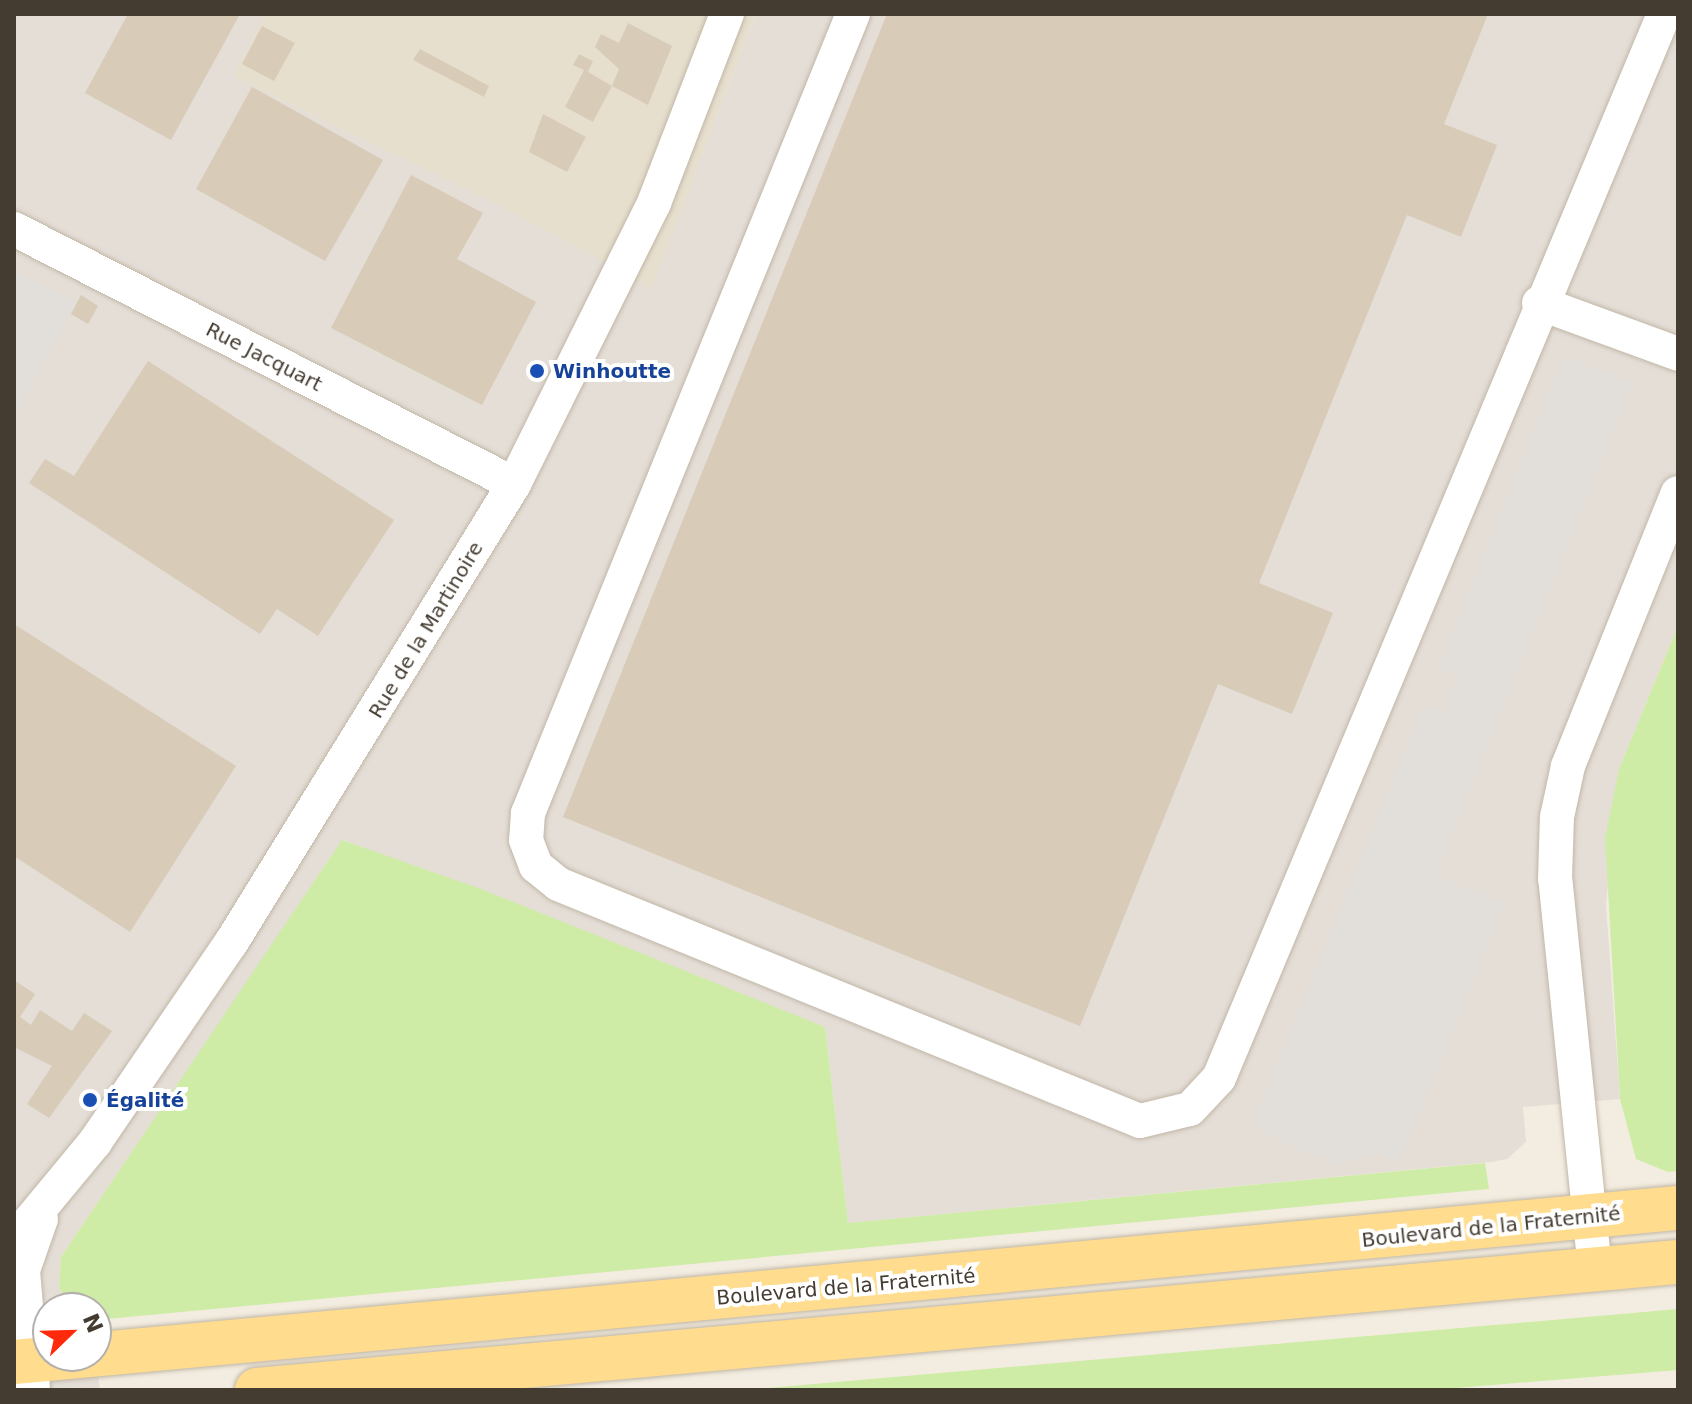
<!DOCTYPE html>
<meta charset="utf-8">
<style>
body{margin:0}
#map{position:relative;width:1692px;height:1404px;overflow:hidden;background:#f3ede1;font-family:"DejaVu Sans",sans-serif}
div>[style]{position:absolute}
[style*='--x']{left:calc(var(--x)*1px);top:calc(var(--y)*1px);width:calc(var(--w)*1px);rotate:calc(var(--a)*1deg)}
.residential>*{inset:0;background:#e7dfce}
.industrial>*{inset:0;background:#e4ded7}
.green>*{inset:0;background:#ceeca5}
.parking>*{inset:0;background:#e2dfdb}
.building>*{inset:0;background:#d8cbb8}
.roads{filter:drop-shadow(0 0 2px #c1b7a6) drop-shadow(0 0 2px #c1b7a6)}
.minor>*{height:34px;margin:-17px;padding:0 17px;transform-origin:17px;border-radius:17px;background:#fff}
.major>*{height:44px;margin:-22px;padding:0 22px;transform-origin:22px;border-radius:22px;background:#ffdc8e}
.dots>*{width:22px;height:22px;translate:-50% -50%;box-sizing:border-box;border:4px solid #fff;border-radius:50%}
span{translate:-50% -50%;white-space:nowrap;text-align:center;line-height:1.15;-webkit-text-stroke:8px #fff;paint-order:stroke}
.street-label{font-size:20px;color:#443c31}
.transit-label{font-size:20px;color:#164399;font-weight:700}
.left{translate:0 -50%;text-align:left}
.frame{position:absolute;inset:0;border:16px solid #443c31;pointer-events:none}
.north{position:absolute;left:32px;top:1292px;width:80px;height:80px;box-sizing:border-box;background:#fff;border:2px solid #b4b1ad;border-radius:50%;rotate:67deg;font-size:22px;font-weight:700;line-height:32px;text-align:center;color:#443c31}
.north::after{content:'';display:block;margin:auto;width:28px;height:36px;background:#ff290c;clip-path:polygon(50% 0,100% 100%,50% 72%,0 100%)}
</style>
<div id="map">
<div class="residential">
<i style="clip-path:polygon(266px 14px,756px 14px,652px 289px,491px 201px,232px 76px)"></i>
</div>
<div class="industrial">
<i style="clip-path:polygon(14px 14px,266px 14px,233px 76px,491px 201px,652px 288px,756px 14px,1678px 14px,1678px 626px,1619px 769px,1606px 905px,1620px 1099px,1523px 1107px,1526px 1142px,1507px 1159px,1492px 1162px,848px 1223px,825px 1027px,343px 840px,61px 1257px,59px 1288px,74px 1308px,48px 1308px,48px 1356px,96px 1356px,100px 1390px,14px 1390px)"></i>
</div>
<div class="green">
<i style="clip-path:polygon(1678px 626px,1678px 1171px,1668px 1172px,1636px 1159px,1620px 1099px,1605px 838px,1619px 769px)"></i>
<i style="clip-path:polygon(342px 840px,481px 889px,825px 1027px,848px 1223px,1485px 1163px,1489px 1189px,96px 1320px,96px 1308px,74px 1308px,59px 1288px,61px 1257px)"></i>
<i style="clip-path:polygon(1678px 1309px,1678px 1370px,1431px 1390px,746px 1390px)"></i>
</div>
<div class="parking">
<i style="clip-path:polygon(14px 270px,77px 302px,14px 415px)"></i>
<i style="clip-path:polygon(1563px 356px,1632px 383px,1436px 875px,1504px 905px,1399px 1162px,1378px 1152px,1336px 1165px,1252px 1127px,1423px 705px,1444px 712px,1458px 677px,1438px 668px)"></i>
</div>
<div class="building">
<i style="clip-path:polygon(128px 14px,240px 14px,171px 140px,85px 93px)"></i>
<i style="clip-path:polygon(887px 14px,1488px 14px,1444px 124px,1497px 145px,1461px 237px,1407px 215px,1259px 583px,1333px 613px,1292px 714px,1218px 684px,1080px 1026px,563px 817px)"></i>
<i style="clip-path:polygon(628px 23px,672px 46px,648px 105px,612px 86px,619px 69px,595px 47px,601px 34px,619px 43px)"></i>
<i style="clip-path:polygon(262px 26px,295px 43px,274px 81px,242px 64px)"></i>
<i style="clip-path:polygon(420px 49px,489px 86px,484px 97px,413px 60px)"></i>
<i style="clip-path:polygon(579px 54px,593px 61px,588px 72px,612px 86px,593px 122px,565px 107px,584px 70px,573px 65px)"></i>
<i style="clip-path:polygon(252px 87px,383px 160px,325px 261px,196px 189px)"></i>
<i style="clip-path:polygon(543px 114px,586px 137px,567px 172px,529px 152px)"></i>
<i style="clip-path:polygon(411px 175px,483px 213px,457px 259px,536px 302px,482px 405px,331px 328px)"></i>
<i style="clip-path:polygon(81px 295px,98px 306px,88px 324px,71px 314px)"></i>
<i style="clip-path:polygon(148px 361px,394px 520px,318px 636px,277px 609px,260px 634px,29px 483px,45px 459px,74px 476px)"></i>
<i style="clip-path:polygon(14px 624px,236px 766px,130px 932px,14px 856px)"></i>
<i style="clip-path:polygon(14px 980px,35px 994px,20px 1017px,31px 1025px,40px 1010px,72px 1031px,84px 1013px,112px 1031px,49px 1118px,27px 1104px,52px 1066px,14px 1047px)"></i>
</div>
<div class="roads">
<div class="minor">
<i style="--x:853;--y:14;--w:863;--a:112.13"></i>
<i style="--x:528;--y:813;--w:27;--a:94"></i>
<i style="--x:526;--y:840;--w:28;--a:69"></i>
<i style="--x:536;--y:866;--w:28;--a:39"></i>
<i style="--x:558;--y:884;--w:628;--a:22.16"></i>
<i style="--x:1140;--y:1121;--w:51;--a:-13.5"></i>
<i style="--x:1190;--y:1109;--w:42;--a:-46.9"></i>
<i style="--x:1219;--y:1078;--w:1153;--a:-67.3"></i>
<i style="--x:14;--y:229;--w:561;--a:27.02"></i>
<i style="--x:1539;--y:303;--w:148;--a:20.1"></i>
<i style="--x:14;--y:1240;--w:127;--a:-50.4"></i>
<i style="--x:95;--y:1142;--w:241;--a:-55.7"></i>
<i style="--x:231;--y:943;--w:539;--a:-58.34"></i>
<i style="--x:514;--y:484;--w:314;--a:-63.5"></i>
<i style="--x:654;--y:203;--w:203;--a:-68.9"></i>
<i style="--x:1595;--y:1270;--w:393;--a:-95.8"></i>
<i style="--x:1555;--y:879;--w:62;--a:-88.2"></i>
<i style="--x:1557;--y:817;--w:52;--a:-77.8"></i>
<i style="--x:1568;--y:766;--w:294;--a:-68.1"></i>
<i style="--x:33;--y:1390;--w:120;--a:-94.8"></i>
<i style="--x:23;--y:1270;--w:54;--a:-70.6"></i>
</div>
<div class="major">
<i style="--x:14;--y:1362;--w:1671;--a:-5.29"></i>
<i style="--x:257;--y:1390;--w:1427;--a:-5.15"></i>
</div>
</div>
<div class="dots">
<i style="left:537px;top:371px;background:#1a4fb4"></i>
<i style="left:90px;top:1100px;background:#1a4fb4"></i>
</div>
<div class="street-label">
<span style="left:264px;top:357px;rotate:27deg">Rue Jacquart</span>
<span style="left:426px;top:630px;rotate:-59deg">Rue de la Martinoire</span>
<span style="left:1491px;top:1227px;rotate:-6deg">Boulevard de la Fraternité</span>
<span style="left:846px;top:1287px;rotate:-5deg">Boulevard de la Fraternité</span>
</div>
<div class="transit-label">
<span class="left" style="left:553px;top:371px">Winhoutte</span>
<span class="left" style="left:106px;top:1100px">Égalité</span>
</div>
<div class="frame"></div>
<div class="north">N</div>
</div>
